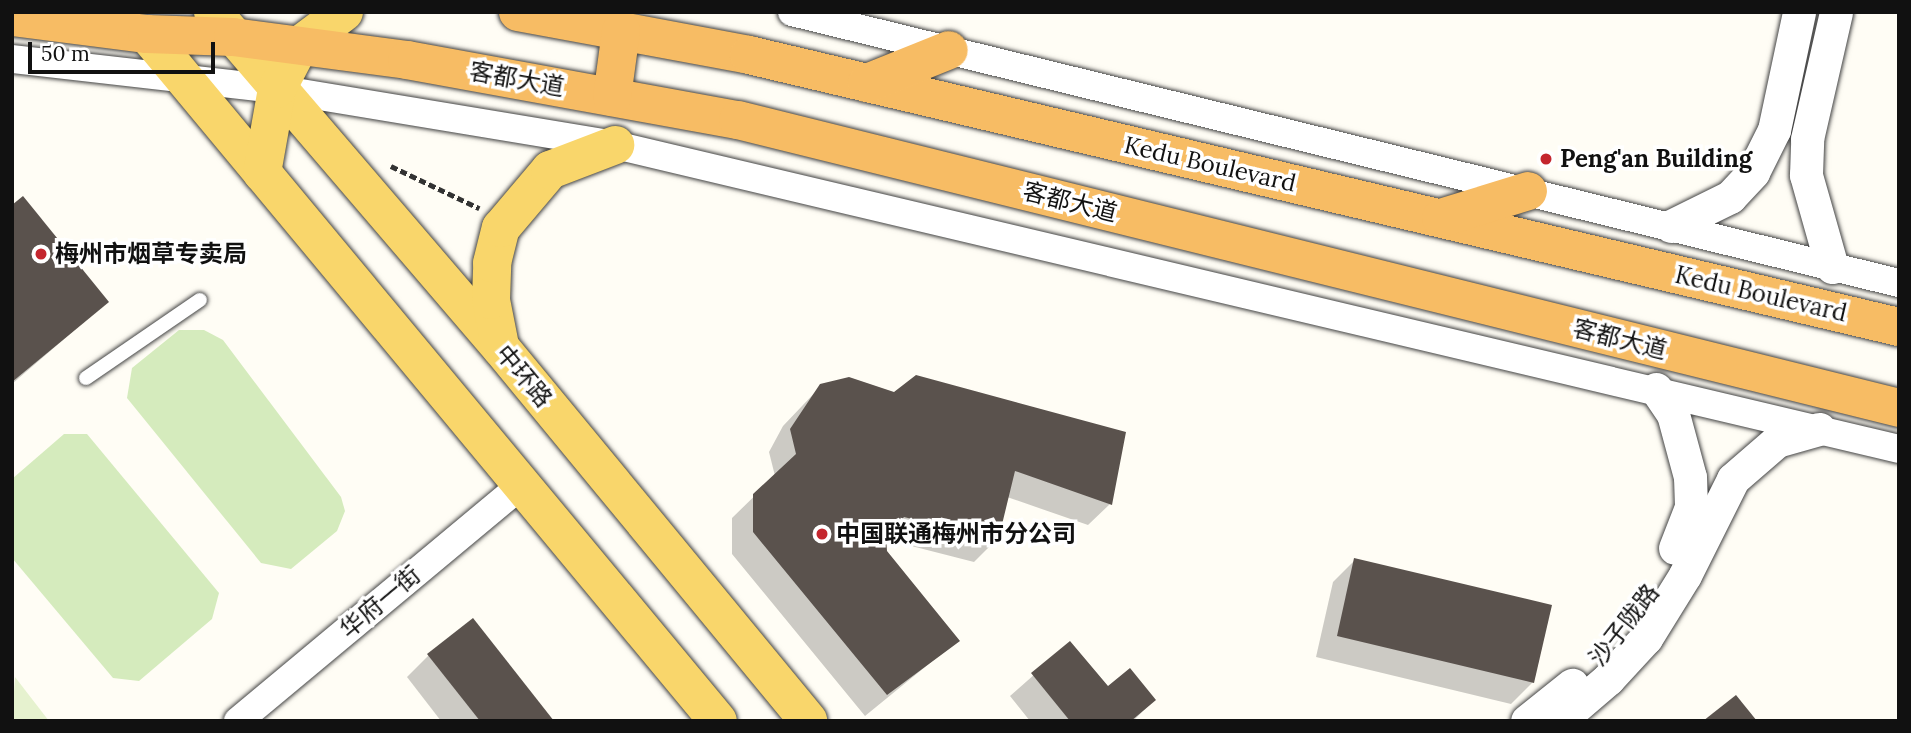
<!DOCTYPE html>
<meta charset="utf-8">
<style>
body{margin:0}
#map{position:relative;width:1911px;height:733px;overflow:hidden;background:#fffdf5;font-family:Lora,"Noto Sans SC",serif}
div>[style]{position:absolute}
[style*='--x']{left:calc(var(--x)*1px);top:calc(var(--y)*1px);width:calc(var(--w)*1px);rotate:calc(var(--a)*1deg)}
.green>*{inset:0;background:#d5ebbd}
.pitch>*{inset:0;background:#e6f2cf}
.shadow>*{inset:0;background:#0003}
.building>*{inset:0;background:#5a524d}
.path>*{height:4.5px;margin-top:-2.25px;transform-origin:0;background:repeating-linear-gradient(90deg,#333 0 7px,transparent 0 10.5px)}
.roads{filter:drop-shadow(0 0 2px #444) drop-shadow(0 0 2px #444)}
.service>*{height:14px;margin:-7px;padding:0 7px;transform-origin:7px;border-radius:7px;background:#fff}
.minor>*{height:28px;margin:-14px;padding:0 14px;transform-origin:14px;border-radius:14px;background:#fff}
.tertiary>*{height:33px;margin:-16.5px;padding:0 16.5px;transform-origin:16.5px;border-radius:16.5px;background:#fff}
.primary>*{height:38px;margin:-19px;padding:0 19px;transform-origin:19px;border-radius:19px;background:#f9d66b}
.trunk>*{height:38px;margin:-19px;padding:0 19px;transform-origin:19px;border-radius:19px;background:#f7bc64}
.dots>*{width:19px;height:19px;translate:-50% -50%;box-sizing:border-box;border:4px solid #fff;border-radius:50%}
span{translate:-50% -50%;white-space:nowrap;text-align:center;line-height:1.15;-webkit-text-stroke:7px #fff;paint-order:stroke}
.street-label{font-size:24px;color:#111}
.poi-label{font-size:24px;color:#111;font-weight:700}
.left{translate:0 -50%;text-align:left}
.frame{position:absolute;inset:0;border:14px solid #111;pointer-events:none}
.scale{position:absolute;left:28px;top:42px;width:187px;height:32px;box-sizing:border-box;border:4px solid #111;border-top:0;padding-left:9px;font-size:21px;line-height:24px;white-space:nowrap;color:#111;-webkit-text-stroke:5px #fff;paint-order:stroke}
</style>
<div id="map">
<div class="green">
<i style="clip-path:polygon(179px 330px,204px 330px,223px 340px,341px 497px,345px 511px,337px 531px,291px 569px,261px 563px,127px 398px,132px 368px)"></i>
<i style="clip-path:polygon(64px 434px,87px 434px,219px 593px,212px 619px,139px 681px,113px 678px,12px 558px,12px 479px)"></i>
</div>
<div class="pitch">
<i style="clip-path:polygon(15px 677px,49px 721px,12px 721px)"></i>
</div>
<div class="shadow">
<i style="clip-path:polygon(12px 207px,107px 302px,12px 384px)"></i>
<i style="clip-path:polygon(821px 386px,1110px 504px,1088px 525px,1007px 497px,996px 540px,974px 562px,884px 539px,885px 551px,957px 641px,865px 716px,732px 554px,732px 518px,775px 476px,769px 452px,783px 426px)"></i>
<i style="clip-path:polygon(1355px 560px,1533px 682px,1511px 704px,1316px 657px,1333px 582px)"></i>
<i style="clip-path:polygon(1070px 643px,1108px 689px,1154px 700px,1133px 721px,1030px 721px,1010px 696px)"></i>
<i style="clip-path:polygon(429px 655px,552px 721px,441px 721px,407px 677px)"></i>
</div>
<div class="building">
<i style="clip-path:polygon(23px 196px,109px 302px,12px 382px,12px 205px)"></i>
<i style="clip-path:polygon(916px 375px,1126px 432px,1112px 505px,1015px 471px,998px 541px,904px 517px,886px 537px,887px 551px,960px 641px,887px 695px,753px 532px,753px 494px,796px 454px,790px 429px,820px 384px,849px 377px,894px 392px)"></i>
<i style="clip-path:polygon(1354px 558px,1552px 605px,1534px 683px,1337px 636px)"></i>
<i style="clip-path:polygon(473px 618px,554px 721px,480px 721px,427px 654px)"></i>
<i style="clip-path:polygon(1070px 641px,1108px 686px,1130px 668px,1156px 700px,1131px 721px,1070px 721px,1031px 673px)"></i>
<i style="clip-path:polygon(1736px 695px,1757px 721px,1703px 721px)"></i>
</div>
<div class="path">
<i style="--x:391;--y:166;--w:98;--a:25.5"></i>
</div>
<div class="roads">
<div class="service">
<i style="--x:86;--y:378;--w:138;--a:-34.4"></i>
</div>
<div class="minor">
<i style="--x:792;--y:12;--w:1140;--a:13.76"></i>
<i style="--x:12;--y:59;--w:267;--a:6.5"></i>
<i style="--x:277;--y:89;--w:343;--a:9.4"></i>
<i style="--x:615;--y:145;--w:1319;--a:13.32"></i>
<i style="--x:238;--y:721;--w:370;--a:-39.8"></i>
</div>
<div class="tertiary">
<i style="--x:1671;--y:226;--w:66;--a:-26.2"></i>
<i style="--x:1730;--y:197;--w:34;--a:-47"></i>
<i style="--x:1753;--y:172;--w:47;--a:-63.4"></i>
<i style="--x:1774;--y:130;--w:121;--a:-78"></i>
<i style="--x:1832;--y:267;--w:96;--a:-105.8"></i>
<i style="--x:1806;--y:175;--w:36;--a:-88"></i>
<i style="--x:1807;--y:139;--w:130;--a:-77.1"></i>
<i style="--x:1656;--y:389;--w:30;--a:56"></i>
<i style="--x:1673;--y:414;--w:65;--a:74.9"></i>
<i style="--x:1690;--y:477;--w:30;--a:88"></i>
<i style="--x:1691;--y:507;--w:44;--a:111.3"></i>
<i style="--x:1527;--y:721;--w:58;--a:-38.7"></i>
<i style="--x:1559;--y:721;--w:65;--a:-40.6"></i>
<i style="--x:1608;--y:679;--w:56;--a:-47.2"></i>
<i style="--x:1646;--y:638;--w:74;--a:-58.2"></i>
<i style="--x:1685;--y:575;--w:107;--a:-63.4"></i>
<i style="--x:1733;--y:479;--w:58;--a:-40.8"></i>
<i style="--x:1777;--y:441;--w:44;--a:-15.9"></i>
</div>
<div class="primary">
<i style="--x:213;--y:12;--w:443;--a:49.4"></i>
<i style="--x:501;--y:348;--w:483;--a:50.5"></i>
<i style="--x:147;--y:34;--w:893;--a:50.27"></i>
<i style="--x:262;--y:173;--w:85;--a:-79.9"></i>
<i style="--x:277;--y:89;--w:50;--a:-62.4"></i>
<i style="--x:300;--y:45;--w:55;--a:-36.9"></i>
<i style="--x:500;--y:346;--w:47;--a:-101.1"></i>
<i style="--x:491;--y:300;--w:37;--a:-88"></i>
<i style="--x:492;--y:263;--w:36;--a:-76"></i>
<i style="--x:501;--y:228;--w:76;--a:-49.8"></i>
<i style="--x:550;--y:170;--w:70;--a:-21"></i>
</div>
<div class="trunk">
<i style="--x:518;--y:12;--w:235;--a:10.5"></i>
<i style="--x:749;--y:55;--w:1182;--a:13.31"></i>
<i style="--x:12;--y:17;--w:136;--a:7.2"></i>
<i style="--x:147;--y:34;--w:86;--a:2"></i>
<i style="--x:233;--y:37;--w:176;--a:7.5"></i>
<i style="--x:407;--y:60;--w:336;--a:10.3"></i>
<i style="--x:738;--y:120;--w:1196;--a:13.93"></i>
<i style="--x:867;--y:83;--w:88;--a:-21.9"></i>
<i style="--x:612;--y:97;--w:67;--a:-82.2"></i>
<i style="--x:1441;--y:218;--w:91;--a:-17.2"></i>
</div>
</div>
<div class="dots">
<i style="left:1546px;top:159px;background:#c4262e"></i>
<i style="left:41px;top:254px;background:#c4262e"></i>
<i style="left:822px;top:534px;background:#c4262e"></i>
</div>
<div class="street-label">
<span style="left:517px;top:79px;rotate:10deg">客都大道</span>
<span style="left:1210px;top:164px;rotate:13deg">Kedu Boulevard</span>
<span style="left:1070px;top:202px;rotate:14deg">客都大道</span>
<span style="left:1761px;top:294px;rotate:13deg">Kedu Boulevard</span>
<span style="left:1620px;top:339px;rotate:14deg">客都大道</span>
<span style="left:524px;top:376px;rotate:50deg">中环路</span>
<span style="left:380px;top:602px;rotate:-40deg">华府一街</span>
<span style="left:1624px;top:625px;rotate:-52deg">沙子陇路</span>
</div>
<div class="poi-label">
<span class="left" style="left:1560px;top:159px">Peng'an Building</span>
<span class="left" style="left:55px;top:254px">梅州市烟草专卖局</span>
<span class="left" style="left:836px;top:534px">中国联通梅州市分公司</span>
</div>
<div class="frame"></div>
<div class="scale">50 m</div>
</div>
